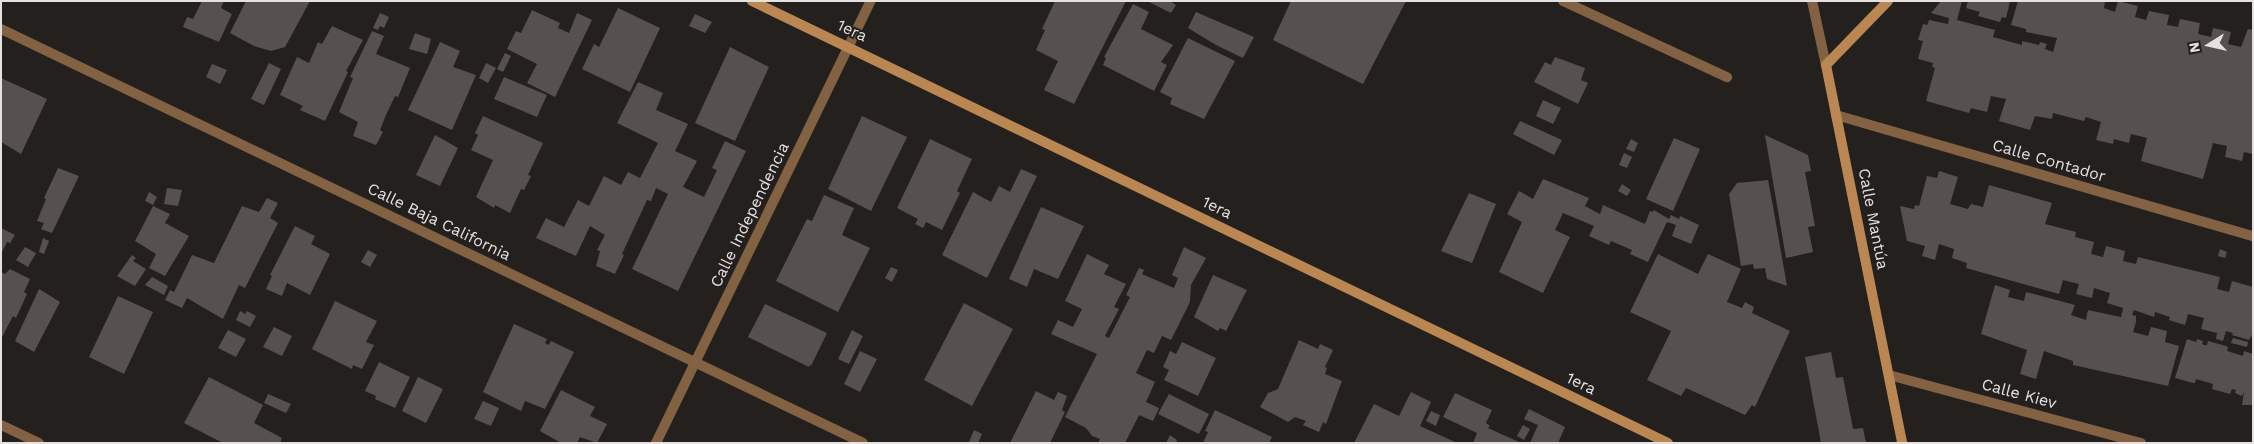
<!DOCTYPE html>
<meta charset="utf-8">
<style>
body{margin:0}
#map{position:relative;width:2254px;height:444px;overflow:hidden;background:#23201e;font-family:"Work Sans",sans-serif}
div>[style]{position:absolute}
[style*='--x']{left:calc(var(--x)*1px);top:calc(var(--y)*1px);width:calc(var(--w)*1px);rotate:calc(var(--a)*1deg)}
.building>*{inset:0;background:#565150}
.street>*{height:10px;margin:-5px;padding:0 5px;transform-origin:5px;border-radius:5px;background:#826242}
.secondary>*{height:10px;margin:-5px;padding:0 5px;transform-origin:5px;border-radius:5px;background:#ba8752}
span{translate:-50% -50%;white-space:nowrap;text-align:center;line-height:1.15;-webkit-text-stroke:4px #23201e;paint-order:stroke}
.street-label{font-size:16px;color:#e4e1e0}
.frame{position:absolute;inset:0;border:2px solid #e4e1e0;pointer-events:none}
.north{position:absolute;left:2184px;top:20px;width:50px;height:50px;-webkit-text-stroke:4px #23201e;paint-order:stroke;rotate:260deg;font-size:14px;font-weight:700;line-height:20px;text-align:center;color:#e4e1e0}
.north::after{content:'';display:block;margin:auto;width:18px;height:22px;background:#e4e1e0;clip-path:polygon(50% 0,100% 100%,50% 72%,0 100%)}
</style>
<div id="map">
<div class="building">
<i style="clip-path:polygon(202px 1px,224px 1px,221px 8px,232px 14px,219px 42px,183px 27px,187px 17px,193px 19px)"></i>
<i style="clip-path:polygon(246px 1px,310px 1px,285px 47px,271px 51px,254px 46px,230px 33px)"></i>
<i style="clip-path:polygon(1055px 1px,1126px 1px,1074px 104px,1044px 90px,1058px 61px,1036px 50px,1045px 30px,1042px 29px)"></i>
<i style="clip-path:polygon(1147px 1px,1170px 1px,1176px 5px,1171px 13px)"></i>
<i style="clip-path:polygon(1291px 1px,1406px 1px,1363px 84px,1273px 40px)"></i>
<i style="clip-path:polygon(1941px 1px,1962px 1px,1957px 20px,1995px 30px,1993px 37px,2022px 45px,2022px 41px,2039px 45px,2040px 42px,2047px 44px,2045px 49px,2053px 52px,2057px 38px,2026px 32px,2026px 29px,2011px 25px,2018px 1px,2105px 1px,2104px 8px,2115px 12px,2118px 1px,2138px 6px,2135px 17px,2146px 20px,2149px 11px,2169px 15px,2167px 25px,2178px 27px,2180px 19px,2200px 23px,2198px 34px,2211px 37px,2213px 28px,2231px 32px,2228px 44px,2241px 47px,2248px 29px,2253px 30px,2253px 154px,2244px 152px,2242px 161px,2225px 157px,2227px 146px,2213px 143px,2203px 179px,2141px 161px,2147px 138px,2131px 134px,2129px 143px,2114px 139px,2113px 144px,2096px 140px,2101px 122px,2086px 117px,2084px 121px,2053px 113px,2052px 119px,2035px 116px,2030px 130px,1999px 121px,2006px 99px,1991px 96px,1987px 112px,1971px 108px,1969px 113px,1926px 101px,1935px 68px,1932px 67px,1933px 63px,1918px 59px,1923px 41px,1918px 40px,1923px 24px,1927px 25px,1929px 20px,1948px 24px,1949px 18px,1931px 13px)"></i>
<i style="clip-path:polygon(1968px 1px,2010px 1px,2006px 18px,2002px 17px,2000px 22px,1978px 16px,1980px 12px,1966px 8px)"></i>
<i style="clip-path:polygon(1133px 4px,1149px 12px,1141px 29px,1173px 45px,1161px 62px,1167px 65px,1154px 91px,1103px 65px,1106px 58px,1104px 57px)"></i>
<i style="clip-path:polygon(618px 8px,660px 28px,630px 92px,582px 69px,594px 44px,599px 47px)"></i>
<i style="clip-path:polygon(532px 10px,560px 23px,558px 28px,569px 33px,577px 13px,592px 20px,555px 97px,527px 83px,537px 64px,507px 49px,516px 31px,521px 33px)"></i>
<i style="clip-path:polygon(1196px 12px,1254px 37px,1243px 58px,1216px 45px,1188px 28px)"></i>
<i style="clip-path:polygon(380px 13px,389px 17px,384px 28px,380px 26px,378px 30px,373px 28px)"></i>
<i style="clip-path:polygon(695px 14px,712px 22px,705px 33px,689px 26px)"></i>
<i style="clip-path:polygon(332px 26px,363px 40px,346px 71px,348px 72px,325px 121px,300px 110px,303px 106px,280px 95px,297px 57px,309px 63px,318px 42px,322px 44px)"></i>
<i style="clip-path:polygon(372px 31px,384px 36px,376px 54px,410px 68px,398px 97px,395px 96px,386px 115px,380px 130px,383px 132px,376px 145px,353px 136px,358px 122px,339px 112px,353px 78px,350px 77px)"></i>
<i style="clip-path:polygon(415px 33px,431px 39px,427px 54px,409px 49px)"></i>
<i style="clip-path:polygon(1188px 38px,1235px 61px,1204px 119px,1170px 104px,1172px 98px,1160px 92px)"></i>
<i style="clip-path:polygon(440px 42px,460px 51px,453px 67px,476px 75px,452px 130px,408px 110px)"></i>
<i style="clip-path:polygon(730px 47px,769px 67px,735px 141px,695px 123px)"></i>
<i style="clip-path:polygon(505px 53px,511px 56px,503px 72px,497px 69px)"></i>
<i style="clip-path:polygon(1555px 57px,1585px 68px,1581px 80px,1588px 83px,1578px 104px,1534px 82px,1545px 62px,1551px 65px)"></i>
<i style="clip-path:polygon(269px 63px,281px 69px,264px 105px,251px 99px)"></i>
<i style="clip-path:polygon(486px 63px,496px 68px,488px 83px,479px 78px)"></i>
<i style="clip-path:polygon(212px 64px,227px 70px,220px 84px,206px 77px)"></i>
<i style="clip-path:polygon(504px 77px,547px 95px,537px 117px,494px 99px)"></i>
<i style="clip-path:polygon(1px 78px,47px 99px,21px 154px,1px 142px)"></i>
<i style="clip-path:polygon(638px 82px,663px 93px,656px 110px,688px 124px,675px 151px,697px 161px,683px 187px,704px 197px,717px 170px,712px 168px,725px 141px,746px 151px,678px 291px,632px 269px,668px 194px,656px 188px,651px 201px,647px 200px,622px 254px,624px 255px,615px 274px,596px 266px,600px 251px,597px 250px,605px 235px,590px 226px,576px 256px,536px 238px,546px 218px,564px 227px,578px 200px,589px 206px,604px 176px,621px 185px,628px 172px,640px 178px,658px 143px,617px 123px)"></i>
<i style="clip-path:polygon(1543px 100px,1561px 108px,1553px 124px,1536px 116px)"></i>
<i style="clip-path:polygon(483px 116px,543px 143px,528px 175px,531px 176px,524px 190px,521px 189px,510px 213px,495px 205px,494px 208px,476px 197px,493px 160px,471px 150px,478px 135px,475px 133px)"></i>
<i style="clip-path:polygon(862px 116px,907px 137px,871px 211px,828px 189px)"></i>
<i style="clip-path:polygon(1520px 121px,1562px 140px,1554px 155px,1513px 134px)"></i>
<i style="clip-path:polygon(435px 135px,458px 148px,440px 186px,416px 175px)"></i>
<i style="clip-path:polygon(1765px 135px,1808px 155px,1811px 171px,1805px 172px,1815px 226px,1808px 227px,1813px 252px,1786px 258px)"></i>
<i style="clip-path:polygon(1674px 138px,1700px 149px,1673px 211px,1646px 199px)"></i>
<i style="clip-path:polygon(930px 139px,972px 159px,957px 191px,960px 193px,942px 230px,926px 222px,923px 228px,915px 224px,918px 219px,897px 208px)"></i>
<i style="clip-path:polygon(1631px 139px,1638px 143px,1634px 152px,1626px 149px)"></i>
<i style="clip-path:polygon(1624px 153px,1632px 157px,1627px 168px,1619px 165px)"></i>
<i style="clip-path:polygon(58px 168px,79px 176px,52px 233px,41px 229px,44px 223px,37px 221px,46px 199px,44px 198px)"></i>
<i style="clip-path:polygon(1021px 169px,1037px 176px,987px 278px,942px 255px,973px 192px,991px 202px,999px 186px,1010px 192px)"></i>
<i style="clip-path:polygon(1939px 171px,1958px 177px,1950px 204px,1968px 209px,1971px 204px,1983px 207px,1989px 185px,2052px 203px,2045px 224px,2076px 232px,2075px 237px,2094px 242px,2091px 254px,2103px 257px,2106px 246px,2125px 251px,2123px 261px,2136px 264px,2138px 257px,2220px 277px,2217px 289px,2229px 292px,2232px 281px,2253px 287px,2253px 333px,2249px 340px,2232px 335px,2233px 333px,2226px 331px,2223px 341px,2216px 339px,2217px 333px,2201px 329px,2204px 318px,2188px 314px,2185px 325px,2169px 320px,2170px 317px,2155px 312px,2154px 317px,2134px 310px,2132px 315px,2136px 316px,2136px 322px,2133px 332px,2148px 336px,2151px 327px,2167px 331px,2165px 342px,2179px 346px,2168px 386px,2073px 365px,2073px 361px,2044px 351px,2036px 379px,2020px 374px,2027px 350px,1981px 334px,1995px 285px,2010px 290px,2008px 297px,2024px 301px,2026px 292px,2075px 305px,2071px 315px,2086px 320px,2088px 310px,2121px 317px,2123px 308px,2107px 303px,2110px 293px,2094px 288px,2092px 298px,2076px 294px,2079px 284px,2063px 280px,2059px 294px,1966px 268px,1967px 263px,1952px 258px,1954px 249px,1939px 244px,1935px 260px,1922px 256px,1925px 246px,1907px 241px,1900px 206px,1914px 209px,1915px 205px,1919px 206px,1927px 176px,1937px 178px)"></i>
<i style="clip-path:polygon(1543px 179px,1589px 198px,1585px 206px,1600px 214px,1603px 205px,1645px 224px,1650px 211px,1653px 212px,1654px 210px,1669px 219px,1671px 215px,1679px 219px,1680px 216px,1699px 225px,1691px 244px,1672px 236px,1676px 225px,1667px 222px,1648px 262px,1630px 254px,1632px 250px,1611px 241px,1609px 245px,1589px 236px,1594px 226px,1563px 213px,1555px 230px,1570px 237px,1543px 293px,1499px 272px,1522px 222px,1507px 214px,1519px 191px,1533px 199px)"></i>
<i style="clip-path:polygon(1768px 180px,1772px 201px,1787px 286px,1767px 279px,1765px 268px,1754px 269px,1753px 264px,1741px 266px,1729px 194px,1737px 183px)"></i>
<i style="clip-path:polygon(1622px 184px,1631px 190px,1627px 196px,1618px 191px)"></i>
<i style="clip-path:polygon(167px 188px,182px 190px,178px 206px,164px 204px)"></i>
<i style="clip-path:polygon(149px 192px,157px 197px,153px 205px,145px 201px)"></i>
<i style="clip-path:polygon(1469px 193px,1496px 204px,1472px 263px,1441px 251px)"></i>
<i style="clip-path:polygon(824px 195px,854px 208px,842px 235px,870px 248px,838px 312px,776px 281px,807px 219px,812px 221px)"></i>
<i style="clip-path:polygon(267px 198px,278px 203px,270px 218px,278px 223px,245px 288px,239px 285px,223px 319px,187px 298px,182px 308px,165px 300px,170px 290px,174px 292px,192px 255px,214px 263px,242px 206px,259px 212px)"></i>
<i style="clip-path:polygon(153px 206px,170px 214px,165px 223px,189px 236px,165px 276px,149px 268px,156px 254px,135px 241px)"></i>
<i style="clip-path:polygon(1041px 207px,1084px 226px,1058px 279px,1034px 269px,1027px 287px,1009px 279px)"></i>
<i style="clip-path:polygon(295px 226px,315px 236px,311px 244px,330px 254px,310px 295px,287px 283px,282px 296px,266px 289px,272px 276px,270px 275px)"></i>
<i style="clip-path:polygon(1px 228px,15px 235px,10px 243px,7px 242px,1px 254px)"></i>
<i style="clip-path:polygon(43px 238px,49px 241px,44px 254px,39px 252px)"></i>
<i style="clip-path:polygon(25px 247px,36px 253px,28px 267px,16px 260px)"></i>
<i style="clip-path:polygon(1184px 247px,1206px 258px,1191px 285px,1190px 302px,1171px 340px,1162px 336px,1154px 353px,1147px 350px,1136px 373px,1155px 382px,1146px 402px,1159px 408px,1153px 421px,1139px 415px,1125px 443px,1098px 443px,1100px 439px,1092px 436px,1086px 428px,1065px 417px,1097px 354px,1051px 334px,1058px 320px,1073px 327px,1082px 309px,1065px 301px,1087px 254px,1109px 265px,1104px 274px,1126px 284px,1114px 307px,1119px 309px,1105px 336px,1109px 338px,1130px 297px,1126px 295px,1139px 268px,1144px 270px,1142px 274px,1174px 288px,1178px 278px,1172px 275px)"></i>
<i style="clip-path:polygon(2220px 249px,2227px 252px,2225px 258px,2218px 256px)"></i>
<i style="clip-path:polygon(368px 250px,377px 255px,370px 267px,361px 262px)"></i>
<i style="clip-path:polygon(1658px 254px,1698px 274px,1708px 254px,1741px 269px,1727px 302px,1742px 308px,1745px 302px,1754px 307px,1752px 313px,1790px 331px,1755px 407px,1752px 405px,1745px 415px,1686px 388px,1681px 396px,1647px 380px,1671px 331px,1630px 312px)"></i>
<i style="clip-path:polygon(132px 255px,136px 258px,133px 261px,146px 269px,135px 286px,117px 276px)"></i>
<i style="clip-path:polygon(891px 267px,898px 270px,892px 282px,885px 278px)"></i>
<i style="clip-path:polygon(10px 269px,30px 279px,24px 292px,27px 294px,16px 318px,13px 316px,1px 339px,1px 272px,5px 274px)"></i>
<i style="clip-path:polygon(1213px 275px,1247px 290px,1226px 331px,1220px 328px,1218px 331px,1194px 317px)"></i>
<i style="clip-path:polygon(152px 277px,168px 286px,164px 295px,145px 285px)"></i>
<i style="clip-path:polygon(39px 289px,60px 302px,34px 352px,15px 341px)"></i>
<i style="clip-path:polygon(118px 296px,153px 312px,124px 374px,89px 357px)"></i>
<i style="clip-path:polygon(335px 301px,377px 321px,366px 342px,374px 345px,362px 369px,353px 365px,352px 369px,312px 349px)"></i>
<i style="clip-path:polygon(964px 303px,1013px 329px,972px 406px,924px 380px)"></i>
<i style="clip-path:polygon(765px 304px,827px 333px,811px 366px,809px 365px,809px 367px,748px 337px)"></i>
<i style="clip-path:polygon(240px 311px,245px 314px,247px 311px,256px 316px,250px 327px,236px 320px)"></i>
<i style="clip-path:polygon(514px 324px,547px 339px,545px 343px,549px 345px,551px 341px,574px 352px,545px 409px,525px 401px,521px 411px,483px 392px)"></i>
<i style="clip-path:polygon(274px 327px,292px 336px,282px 356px,263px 347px)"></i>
<i style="clip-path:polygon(228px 330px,246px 339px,236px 357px,218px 348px)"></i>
<i style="clip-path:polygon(852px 330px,863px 336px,849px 364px,838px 359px)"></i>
<i style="clip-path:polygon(2233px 338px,2248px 342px,2247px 347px,2231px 343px)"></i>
<i style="clip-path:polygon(2187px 339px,2196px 342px,2197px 339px,2203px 341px,2202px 344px,2204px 345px,2207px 345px,2208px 341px,2226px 346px,2228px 347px,2227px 351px,2243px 356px,2244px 351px,2253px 354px,2253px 405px,2242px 405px,2244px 392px,2242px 396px,2235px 393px,2236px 390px,2232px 389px,2230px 394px,2212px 389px,2213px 384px,2196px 379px,2195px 383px,2193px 383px,2175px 378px)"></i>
<i style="clip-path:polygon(1299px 340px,1318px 349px,1320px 344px,1333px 350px,1325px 367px,1327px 368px,1325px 374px,1342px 381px,1326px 424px,1323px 422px,1319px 432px,1303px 425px,1306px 421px,1295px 417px,1288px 422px,1260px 407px,1268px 393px,1278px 389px)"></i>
<i style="clip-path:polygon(1182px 342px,1216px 358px,1198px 396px,1164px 380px,1169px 370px,1163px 367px,1170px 351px,1176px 354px)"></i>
<i style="clip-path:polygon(860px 351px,877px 359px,860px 392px,844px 384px)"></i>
<i style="clip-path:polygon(1831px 352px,1836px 378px,1843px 377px,1853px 429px,1863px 428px,1866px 443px,1821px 443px,1805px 357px)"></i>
<i style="clip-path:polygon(379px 362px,410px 377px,395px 408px,375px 399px,376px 396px,365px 391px)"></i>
<i style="clip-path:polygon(209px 377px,263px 405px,254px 423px,282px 438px,280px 443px,223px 443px,184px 423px)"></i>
<i style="clip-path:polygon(418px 377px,443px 389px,426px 423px,402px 411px)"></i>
<i style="clip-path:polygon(561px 390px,595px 407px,590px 416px,607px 424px,597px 443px,580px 437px,577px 443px,561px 443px,540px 431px)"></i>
<i style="clip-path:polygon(1036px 391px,1054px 400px,1058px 392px,1067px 396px,1062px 410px,1065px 412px,1050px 443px,1010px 443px)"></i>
<i style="clip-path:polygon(1411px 392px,1431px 402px,1420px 426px,1457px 443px,1354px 443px,1374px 404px,1399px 416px)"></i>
<i style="clip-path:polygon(1455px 393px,1492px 410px,1486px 423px,1490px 426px,1488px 428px,1521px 443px,1473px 443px,1477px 433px,1443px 417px)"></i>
<i style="clip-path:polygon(268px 394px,291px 404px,286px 413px,264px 403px)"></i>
<i style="clip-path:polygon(1169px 394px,1209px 414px,1199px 434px,1158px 414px)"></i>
<i style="clip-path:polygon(483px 401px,499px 408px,491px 426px,474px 419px)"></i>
<i style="clip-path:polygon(1529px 409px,1565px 427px,1558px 443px,1530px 443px,1538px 425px,1524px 419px)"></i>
<i style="clip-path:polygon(1215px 410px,1272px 437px,1269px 443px,1203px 443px,1208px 432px,1205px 431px)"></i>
<i style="clip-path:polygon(1431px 411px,1440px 415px,1436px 426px,1426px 421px)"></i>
<i style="clip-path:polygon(1523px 425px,1530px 429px,1524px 440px,1517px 436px)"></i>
<i style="clip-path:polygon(974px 430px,982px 434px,978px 443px,969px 442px)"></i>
<i style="clip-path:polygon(1170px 435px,1177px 440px,1176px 443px,1166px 443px)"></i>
</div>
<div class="street">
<i style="--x:1563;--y:1;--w:181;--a:24.9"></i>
<i style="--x:1812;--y:1;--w:66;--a:77.7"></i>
<i style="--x:1;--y:29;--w:956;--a:25.65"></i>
<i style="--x:1836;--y:115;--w:434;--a:16.2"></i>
<i style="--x:1889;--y:375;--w:261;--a:15.1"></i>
<i style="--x:1;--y:425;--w:42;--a:25.3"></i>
<i style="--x:656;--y:443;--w:492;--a:-64.1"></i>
</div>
<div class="secondary">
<i style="--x:752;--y:1;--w:1017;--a:25.76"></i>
<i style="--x:1888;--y:1;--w:89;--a:134.1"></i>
<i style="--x:1826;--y:65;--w:386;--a:78.6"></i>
</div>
<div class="street-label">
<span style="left:852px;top:31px;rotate:25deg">1era</span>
<span style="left:2049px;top:161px;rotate:16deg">Calle Contador</span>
<span style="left:1217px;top:208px;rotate:26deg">1era</span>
<span style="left:750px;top:215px;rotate:-64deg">Calle Independencia</span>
<span style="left:1873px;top:219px;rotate:79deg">Calle Mantúa</span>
<span style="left:439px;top:222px;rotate:26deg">Calle Baja California</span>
<span style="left:1581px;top:384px;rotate:26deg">1era</span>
<span style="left:2019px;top:394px;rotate:15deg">Calle Kiev</span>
</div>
<div class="frame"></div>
<div class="north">N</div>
</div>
